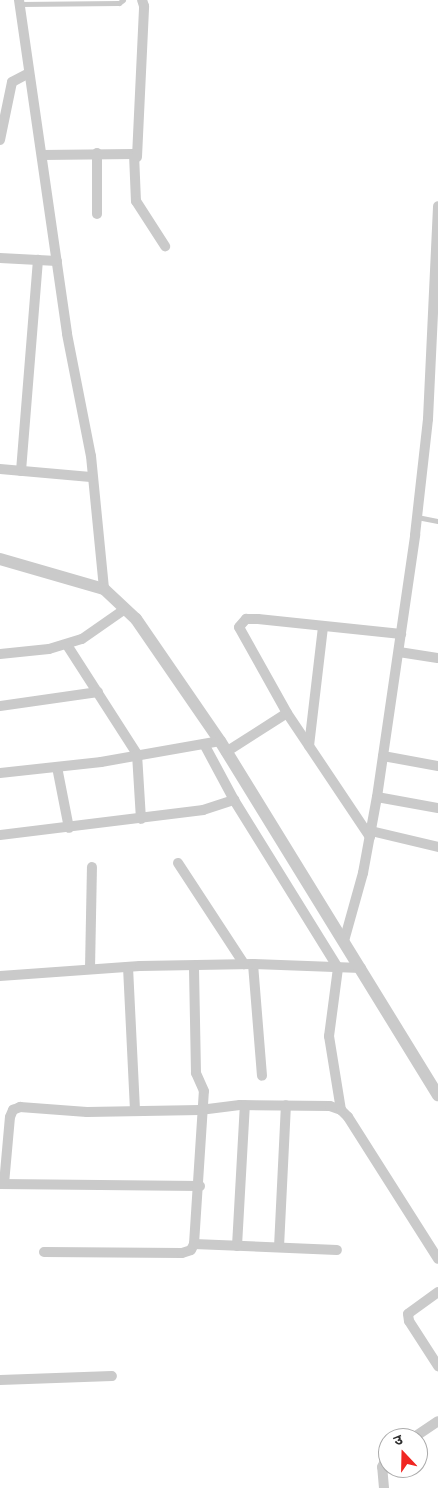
<!DOCTYPE html>
<meta charset="utf-8">
<style>
body{margin:0}
#map{position:relative;width:438px;height:1488px;overflow:hidden;background:#fff;font-family:Ubuntu,"Noto Sans Devanagari",sans-serif}
div>[style]{position:absolute}
[style*='--x']{left:calc(var(--x)*1px);top:calc(var(--y)*1px);width:calc(var(--w)*1px);rotate:calc(var(--a)*1deg)}
.service>*{height:5px;margin:-2.5px;padding:0 2.5px;transform-origin:2.5px;border-radius:2.5px;background:#cacaca}
.minor>*{height:10px;margin:-5px;padding:0 5px;transform-origin:5px;border-radius:5px;background:#cacaca}
.tertiary>*{height:12px;margin:-6px;padding:0 6px;transform-origin:6px;border-radius:6px;background:#cacaca}
span{translate:-50% -50%;white-space:nowrap;text-align:center;line-height:1.15;-webkit-text-stroke:5px #fff;paint-order:stroke}
.north{position:absolute;left:378px;top:1428px;width:50px;height:50px;box-sizing:border-box;background:#fff;border:1px solid #ababab;border-radius:50%;rotate:339deg;font-size:14px;font-weight:700;line-height:20px;text-align:center;color:#2d2d2d}
.north::after{content:'';display:block;margin:auto;width:18px;height:22px;background:#f02622;clip-path:polygon(50% 0,100% 100%,50% 72%,0 100%)}
</style>
<div id="map">
<div class="service">
<i style="--x:20;--y:4;--w:99;--a:-0.6"></i>
<i style="--x:119;--y:3;--w:5;--a:-37"></i>
<i style="--x:417;--y:517;--w:21;--a:11"></i>
</div>
<div class="minor">
<i style="--x:19;--y:0;--w:337;--a:81.8"></i>
<i style="--x:67;--y:334;--w:124;--a:78.9"></i>
<i style="--x:91;--y:456;--w:134;--a:84.4"></i>
<i style="--x:0;--y:140;--w:59;--a:-78.3"></i>
<i style="--x:12;--y:82;--w:19;--a:-28"></i>
<i style="--x:97;--y:153;--w:61;--a:90"></i>
<i style="--x:42;--y:155;--w:92;--a:-0.6"></i>
<i style="--x:134;--y:154;--w:47;--a:87.6"></i>
<i style="--x:136;--y:201;--w:54;--a:57.2"></i>
<i style="--x:137;--y:157;--w:151;--a:-87.3"></i>
<i style="--x:144;--y:6;--w:6;--a:-108"></i>
<i style="--x:0;--y:258;--w:57;--a:3"></i>
<i style="--x:0;--y:469;--w:91;--a:5"></i>
<i style="--x:21;--y:471;--w:212;--a:-85.4"></i>
<i style="--x:67;--y:645;--w:130;--a:57.3"></i>
<i style="--x:137;--y:754;--w:65;--a:86.5"></i>
<i style="--x:399;--y:652;--w:39;--a:9"></i>
<i style="--x:0;--y:654;--w:49;--a:-5.8"></i>
<i style="--x:49;--y:649;--w:34;--a:-17"></i>
<i style="--x:82;--y:639;--w:52;--a:-34.9"></i>
<i style="--x:0;--y:706;--w:99;--a:-8.1"></i>
<i style="--x:204;--y:744;--w:64;--a:61.8"></i>
<i style="--x:234;--y:800;--w:198;--a:58.2"></i>
<i style="--x:338;--y:968;--w:69;--a:97.5"></i>
<i style="--x:329;--y:1036;--w:75;--a:80.8"></i>
<i style="--x:309;--y:746;--w:120;--a:-83.3"></i>
<i style="--x:226;--y:752;--w:72;--a:-32.6"></i>
<i style="--x:383;--y:756;--w:56;--a:10.3"></i>
<i style="--x:57;--y:767;--w:62;--a:78.9"></i>
<i style="--x:0;--y:773;--w:102;--a:-6.2"></i>
<i style="--x:101;--y:762;--w:121;--a:-10"></i>
<i style="--x:377;--y:797;--w:62;--a:10.2"></i>
<i style="--x:371;--y:831;--w:69;--a:13.4"></i>
<i style="--x:0;--y:835;--w:205;--a:-7"></i>
<i style="--x:203;--y:810;--w:33;--a:-18"></i>
<i style="--x:370;--y:837;--w:149;--a:-123.8"></i>
<i style="--x:287;--y:713;--w:98;--a:-119.2"></i>
<i style="--x:239;--y:627;--w:11;--a:-49"></i>
<i style="--x:246;--y:619;--w:12;--a:0"></i>
<i style="--x:258;--y:619;--w:144;--a:6"></i>
<i style="--x:178;--y:863;--w:121;--a:56.8"></i>
<i style="--x:344;--y:941;--w:71;--a:-74.4"></i>
<i style="--x:363;--y:873;--w:77;--a:-79.6"></i>
<i style="--x:377;--y:797;--w:265;--a:-81.7"></i>
<i style="--x:415;--y:535;--w:117;--a:-83.6"></i>
<i style="--x:428;--y:419;--w:213;--a:-87.3"></i>
<i style="--x:253;--y:964;--w:112;--a:85.4"></i>
<i style="--x:128;--y:967;--w:144;--a:87.2"></i>
<i style="--x:90;--y:969;--w:102;--a:-88.9"></i>
<i style="--x:0;--y:976;--w:140;--a:-4.1"></i>
<i style="--x:140;--y:966;--w:113;--a:-1"></i>
<i style="--x:253;--y:964;--w:108;--a:2.1"></i>
<i style="--x:0;--y:1184;--w:200;--a:0.6"></i>
<i style="--x:4;--y:1184;--w:67;--a:-84.9"></i>
<i style="--x:10;--y:1117;--w:8;--a:-67"></i>
<i style="--x:13;--y:1110;--w:8;--a:-23"></i>
<i style="--x:20;--y:1107;--w:67;--a:4.3"></i>
<i style="--x:87;--y:1112;--w:113;--a:-1"></i>
<i style="--x:200;--y:1110;--w:40;--a:-7.1"></i>
<i style="--x:240;--y:1105;--w:90;--a:0.6"></i>
<i style="--x:330;--y:1106;--w:12;--a:20"></i>
<i style="--x:341;--y:1110;--w:10;--a:45"></i>
<i style="--x:348;--y:1117;--w:168;--a:57.6"></i>
<i style="--x:194;--y:1244;--w:143;--a:2.4"></i>
<i style="--x:237;--y:1246;--w:141;--a:-86.8"></i>
<i style="--x:279;--y:1247;--w:142;--a:-87.2"></i>
<i style="--x:44;--y:1252;--w:138;--a:0.4"></i>
<i style="--x:182;--y:1253;--w:9;--a:-18"></i>
<i style="--x:191;--y:1250;--w:7;--a:-63"></i>
<i style="--x:194;--y:1244;--w:153;--a:-86.3"></i>
<i style="--x:204;--y:1091;--w:20;--a:-114"></i>
<i style="--x:196;--y:1073;--w:107;--a:-91.1"></i>
<i style="--x:438;--y:1292;--w:37;--a:144"></i>
<i style="--x:408;--y:1314;--w:7;--a:82"></i>
<i style="--x:409;--y:1321;--w:54;--a:57.2"></i>
<i style="--x:0;--y:1380;--w:112;--a:-2"></i>
<i style="--x:413;--y:1438;--w:30;--a:-34"></i>
<i style="--x:384;--y:1488;--w:21;--a:-95"></i>
<i style="--x:382;--y:1467;--w:13;--a:-63"></i>
</div>
<div class="tertiary">
<i style="--x:0;--y:559;--w:108;--a:16.1"></i>
<i style="--x:104;--y:589;--w:44;--a:43.2"></i>
<i style="--x:136;--y:619;--w:148;--a:55.5"></i>
<i style="--x:220;--y:741;--w:416;--a:58.4"></i>
</div>
<div class="north">उ</div>
</div>
